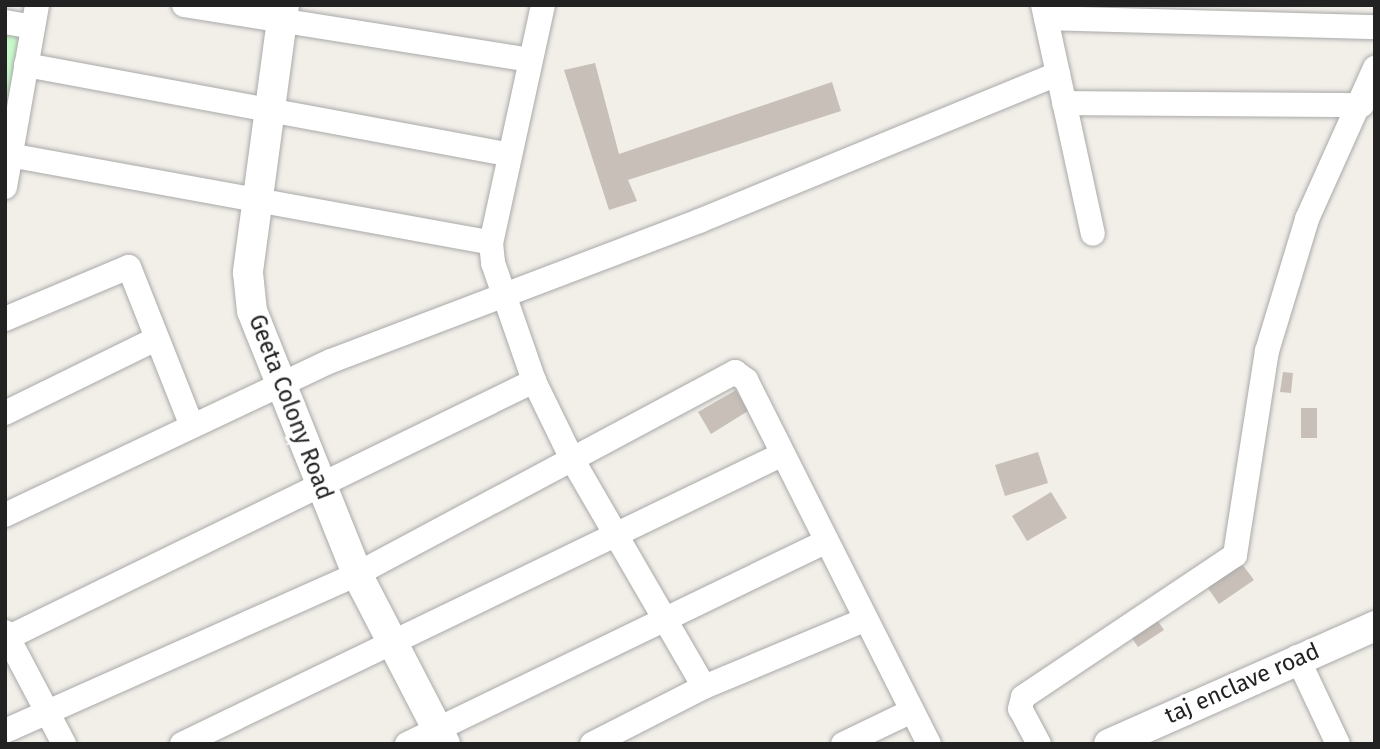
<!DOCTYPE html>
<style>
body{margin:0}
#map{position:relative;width:1380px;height:749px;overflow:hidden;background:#f2efe9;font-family:"Fira Sans",sans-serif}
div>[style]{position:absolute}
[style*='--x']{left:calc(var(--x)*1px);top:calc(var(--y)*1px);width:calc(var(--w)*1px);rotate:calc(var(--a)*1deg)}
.park>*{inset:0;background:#c8facc}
.building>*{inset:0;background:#c7bfb8}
.roads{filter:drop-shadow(0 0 2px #a9a9a9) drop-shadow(0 0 2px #a9a9a9)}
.minor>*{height:24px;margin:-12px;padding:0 12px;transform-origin:12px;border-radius:12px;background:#fff}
.tertiary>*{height:30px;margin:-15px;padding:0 15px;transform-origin:15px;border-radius:15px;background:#fff}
span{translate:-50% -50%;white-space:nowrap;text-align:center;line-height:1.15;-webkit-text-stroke:7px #fff;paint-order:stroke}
.street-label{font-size:23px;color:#222}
.frame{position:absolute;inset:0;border:7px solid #222;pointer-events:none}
</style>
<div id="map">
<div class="park">
<i style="clip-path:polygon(5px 31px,25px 34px,5px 142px)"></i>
</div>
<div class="building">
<i style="clip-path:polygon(595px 63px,619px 154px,832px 82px,841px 111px,628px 180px,637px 201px,609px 210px,564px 70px)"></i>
<i style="clip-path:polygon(1283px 372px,1293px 373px,1291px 393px,1280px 392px)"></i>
<i style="clip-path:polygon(736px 390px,748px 411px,711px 434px,698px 412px)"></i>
<i style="clip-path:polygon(1301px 408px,1317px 408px,1317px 438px,1301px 438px)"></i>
<i style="clip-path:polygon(1038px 452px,1048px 483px,1005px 496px,995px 465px)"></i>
<i style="clip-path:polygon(1051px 492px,1067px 518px,1027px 541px,1012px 516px)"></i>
<i style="clip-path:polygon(1239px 560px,1254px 580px,1219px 604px,1205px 584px)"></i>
<i style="clip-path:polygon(1153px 614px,1164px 630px,1138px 647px,1127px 631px)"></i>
</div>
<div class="roads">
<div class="minor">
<i style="--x:184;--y:5;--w:351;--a:9"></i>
<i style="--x:543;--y:5;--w:244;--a:102.3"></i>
<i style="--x:491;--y:243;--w:20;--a:84"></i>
<i style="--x:493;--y:263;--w:125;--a:70.8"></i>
<i style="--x:534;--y:381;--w:87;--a:64"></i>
<i style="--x:572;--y:459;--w:263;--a:59.9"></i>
<i style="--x:1043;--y:5;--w:234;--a:77.7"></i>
<i style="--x:1046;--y:18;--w:329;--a:1.6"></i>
<i style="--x:5;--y:22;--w:28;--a:10"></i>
<i style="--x:26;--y:65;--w:492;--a:10.5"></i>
<i style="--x:1064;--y:103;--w:298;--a:0.4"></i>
<i style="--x:9;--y:155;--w:490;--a:10.3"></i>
<i style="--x:5;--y:187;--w:185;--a:-80"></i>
<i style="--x:5;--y:319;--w:134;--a:-22.8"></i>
<i style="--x:129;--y:267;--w:171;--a:68.4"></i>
<i style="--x:5;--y:413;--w:168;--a:-26.1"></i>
<i style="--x:5;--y:515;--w:361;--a:-25.3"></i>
<i style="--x:331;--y:361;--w:394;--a:-20.8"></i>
<i style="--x:699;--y:221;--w:388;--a:-22.3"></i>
<i style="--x:5;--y:632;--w:127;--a:62.2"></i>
<i style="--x:5;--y:639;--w:589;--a:-26"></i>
<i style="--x:1297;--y:657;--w:96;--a:64.8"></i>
<i style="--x:5;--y:731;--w:385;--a:-24"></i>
<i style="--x:357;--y:574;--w:429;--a:-28.1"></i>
<i style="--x:735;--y:372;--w:14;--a:36"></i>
<i style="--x:746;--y:380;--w:407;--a:63.3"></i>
<i style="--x:182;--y:744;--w:665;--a:-25.76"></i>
<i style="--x:407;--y:744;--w:466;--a:-25.8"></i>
<i style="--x:592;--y:744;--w:126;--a:-27"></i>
<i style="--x:704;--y:687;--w:173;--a:-22.7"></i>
<i style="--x:843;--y:744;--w:76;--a:-25.6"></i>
<i style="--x:1039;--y:744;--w:40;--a:-118"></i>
<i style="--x:1020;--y:709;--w:12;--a:-76"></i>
<i style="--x:1023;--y:697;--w:255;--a:-33.8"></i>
<i style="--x:1235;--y:555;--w:206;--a:-81.1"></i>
<i style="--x:1267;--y:351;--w:138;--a:-73.1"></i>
<i style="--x:1307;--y:219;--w:166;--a:-65.8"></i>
</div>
<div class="tertiary">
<i style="--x:284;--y:5;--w:270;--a:97.7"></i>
<i style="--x:248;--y:273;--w:38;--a:84"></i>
<i style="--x:252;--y:311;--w:283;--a:68.2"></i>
<i style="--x:357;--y:574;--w:191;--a:62.6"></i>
<i style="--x:1109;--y:744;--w:291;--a:-23.9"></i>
</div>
</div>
<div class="street-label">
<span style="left:291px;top:407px;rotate:69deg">Geeta Colony Road</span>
<span style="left:1242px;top:683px;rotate:-24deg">taj enclave road</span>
</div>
<div class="frame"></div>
</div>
